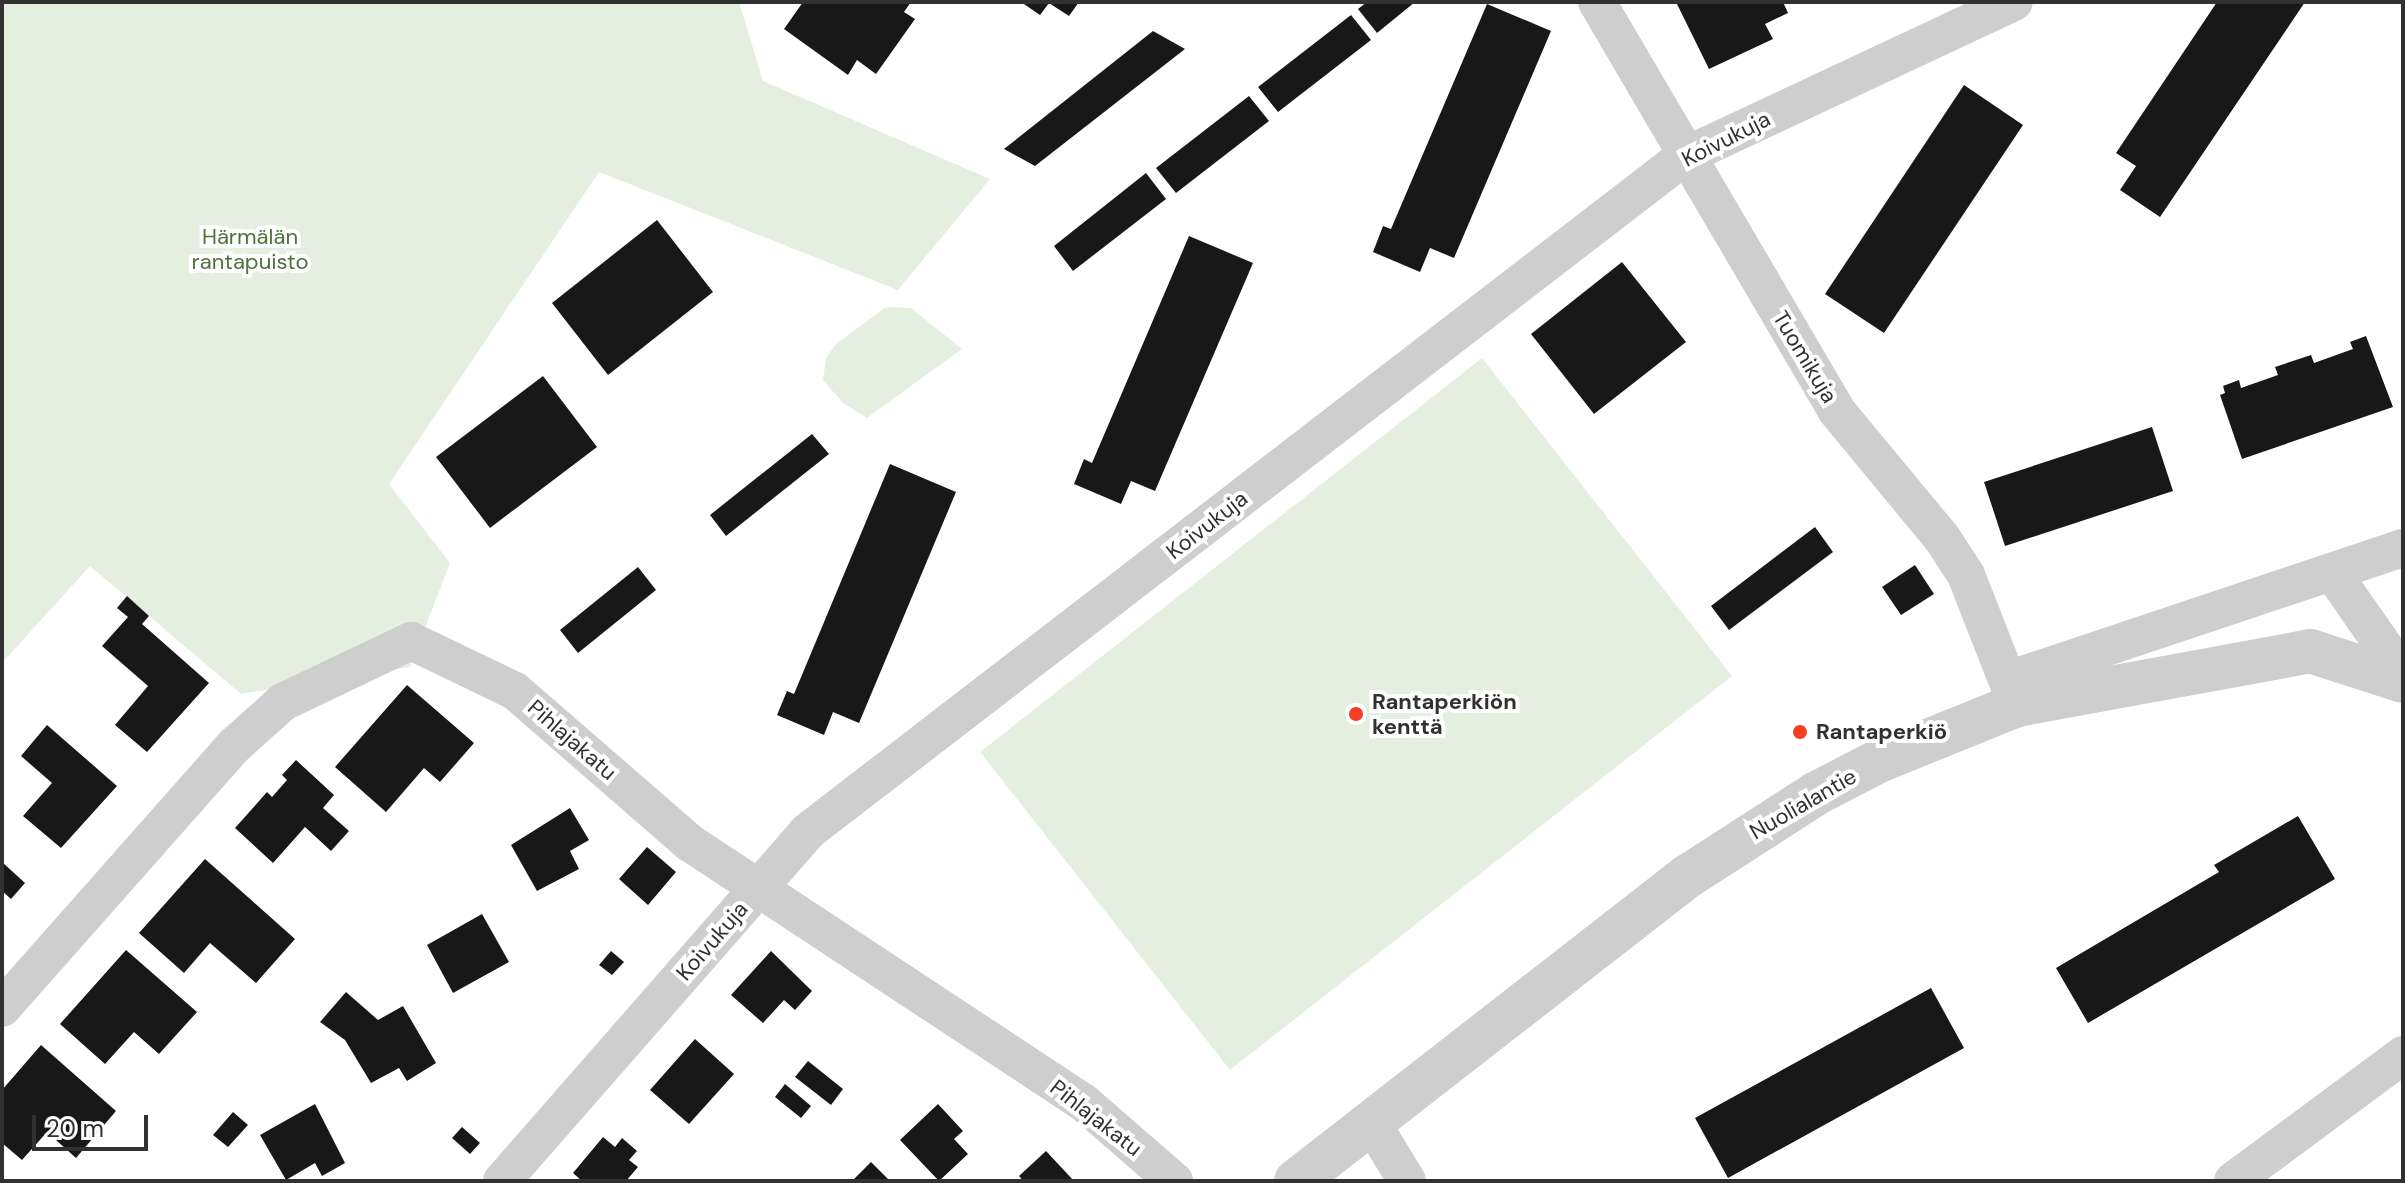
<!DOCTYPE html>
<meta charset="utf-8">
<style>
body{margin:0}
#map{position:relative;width:2405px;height:1183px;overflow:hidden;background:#fff;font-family:"DM Sans",sans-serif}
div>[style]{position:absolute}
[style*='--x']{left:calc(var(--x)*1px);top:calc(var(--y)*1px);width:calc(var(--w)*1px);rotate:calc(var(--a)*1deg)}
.green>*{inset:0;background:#e4efdf}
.building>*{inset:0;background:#181818}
.minor>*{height:38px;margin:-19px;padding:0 19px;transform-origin:19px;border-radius:19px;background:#cecece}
.tertiary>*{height:44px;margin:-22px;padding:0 22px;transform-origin:22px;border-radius:22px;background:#cecece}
.dots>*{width:22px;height:22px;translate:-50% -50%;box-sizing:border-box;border:4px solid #fff;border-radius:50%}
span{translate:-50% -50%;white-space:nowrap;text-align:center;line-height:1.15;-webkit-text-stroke:8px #fff;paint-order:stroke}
.street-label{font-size:22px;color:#313131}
.park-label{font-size:22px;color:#497339}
.poi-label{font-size:22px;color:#313131;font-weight:700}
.left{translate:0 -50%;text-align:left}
.frame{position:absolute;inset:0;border:4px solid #313131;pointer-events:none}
.scale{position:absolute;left:32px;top:1115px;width:116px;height:36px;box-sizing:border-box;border:4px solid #313131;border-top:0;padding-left:10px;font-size:24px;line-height:28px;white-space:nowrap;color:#313131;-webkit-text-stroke:6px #fff;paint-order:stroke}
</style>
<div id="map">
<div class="green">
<i style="clip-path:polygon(2px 2px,739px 2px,763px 81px,990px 179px,898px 290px,599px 172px,389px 484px,450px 563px,410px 667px,241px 694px,90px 566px,2px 663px)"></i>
<i style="clip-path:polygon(886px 307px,911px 308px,962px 349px,867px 418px,843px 403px,823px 380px,826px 358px,836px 344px)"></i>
<i style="clip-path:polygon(1482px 358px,1732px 676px,1230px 1070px,980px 752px)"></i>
</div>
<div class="building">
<i style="clip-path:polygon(803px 2px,911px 2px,904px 12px,915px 19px,876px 74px,857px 60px,848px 75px,784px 29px)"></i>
<i style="clip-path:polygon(1021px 2px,1079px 2px,1069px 16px,1049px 3px,1040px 15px)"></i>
<i style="clip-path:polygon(1367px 2px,1415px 2px,1377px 33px,1358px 9px)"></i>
<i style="clip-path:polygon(1676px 2px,1783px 2px,1788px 13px,1765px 24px,1773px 39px,1709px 69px)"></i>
<i style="clip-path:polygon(2217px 2px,2305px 2px,2160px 217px,2120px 190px,2136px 166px,2116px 153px)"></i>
<i style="clip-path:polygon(1487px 4px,1551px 31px,1454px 258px,1430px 248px,1420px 272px,1373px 252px,1383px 226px,1391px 229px)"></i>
<i style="clip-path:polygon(1351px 15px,1371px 40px,1278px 112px,1258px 87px)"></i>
<i style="clip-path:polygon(1153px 31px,1185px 49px,1035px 166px,1004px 149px)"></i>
<i style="clip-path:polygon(1964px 85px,2023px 125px,1884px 333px,1825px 294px)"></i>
<i style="clip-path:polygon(1249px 96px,1269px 121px,1176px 193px,1156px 168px)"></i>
<i style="clip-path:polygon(1146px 173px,1166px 199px,1073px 271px,1054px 246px)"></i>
<i style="clip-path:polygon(657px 220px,713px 292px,608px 375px,552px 303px)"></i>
<i style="clip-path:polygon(1189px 236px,1253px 263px,1155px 491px,1131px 481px,1121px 504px,1074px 484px,1084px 459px,1092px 463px)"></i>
<i style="clip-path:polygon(1622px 262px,1686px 342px,1594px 414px,1531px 334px)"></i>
<i style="clip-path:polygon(2366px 336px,2393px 407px,2242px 459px,2220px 395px,2225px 393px,2223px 386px,2239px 380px,2241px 388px,2278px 375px,2275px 367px,2311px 355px,2314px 363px,2353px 349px,2350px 342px)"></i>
<i style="clip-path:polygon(543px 376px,597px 447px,490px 528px,436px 457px)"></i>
<i style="clip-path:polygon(2152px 427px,2173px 491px,2005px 546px,1984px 482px)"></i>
<i style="clip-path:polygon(812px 434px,829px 454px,726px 536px,710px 515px)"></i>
<i style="clip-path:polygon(890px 464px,956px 492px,859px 723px,833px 712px,824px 735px,777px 715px,787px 691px,794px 694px)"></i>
<i style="clip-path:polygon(1815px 527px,1833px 552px,1729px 630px,1711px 606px)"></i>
<i style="clip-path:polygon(1915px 565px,1934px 594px,1901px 615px,1882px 587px)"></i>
<i style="clip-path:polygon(638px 567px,656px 590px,578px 653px,560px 630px)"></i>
<i style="clip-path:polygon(127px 596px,149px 616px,142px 624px,209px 683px,147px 752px,115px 725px,148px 686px,102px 646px,128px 617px,117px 608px)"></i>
<i style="clip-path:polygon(407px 685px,474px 743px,440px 782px,424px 768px,386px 812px,335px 767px)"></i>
<i style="clip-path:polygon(47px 725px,117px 786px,61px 848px,23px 816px,52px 783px,21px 756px)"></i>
<i style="clip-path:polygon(296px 760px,334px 795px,323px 808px,349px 831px,331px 851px,305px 827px,273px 863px,235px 828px,267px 792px,272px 797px,287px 780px,282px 775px)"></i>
<i style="clip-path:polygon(570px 808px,589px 840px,570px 851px,579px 869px,537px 891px,511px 845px)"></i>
<i style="clip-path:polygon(2298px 816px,2335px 879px,2088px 1023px,2056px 968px,2219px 872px,2214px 865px)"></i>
<i style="clip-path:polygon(647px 847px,676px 872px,648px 905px,619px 879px)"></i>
<i style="clip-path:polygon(205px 859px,295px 939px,256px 983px,210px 943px,184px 973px,139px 933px)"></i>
<i style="clip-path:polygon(2px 862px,25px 883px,11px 899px,2px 891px)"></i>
<i style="clip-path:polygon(482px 914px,509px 962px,453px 993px,427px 945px)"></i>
<i style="clip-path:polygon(126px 950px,197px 1012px,159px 1054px,134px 1032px,105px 1064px,60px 1024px)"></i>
<i style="clip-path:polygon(611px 951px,624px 962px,612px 975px,599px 965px)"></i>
<i style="clip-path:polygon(771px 951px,812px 991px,795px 1010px,784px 1000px,763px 1023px,731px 995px)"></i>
<i style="clip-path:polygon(1931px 988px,1964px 1048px,1728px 1178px,1695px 1118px)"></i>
<i style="clip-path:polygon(346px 992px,378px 1020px,403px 1006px,436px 1063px,407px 1081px,399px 1068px,371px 1083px,345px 1040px,320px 1022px)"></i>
<i style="clip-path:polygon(695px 1039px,734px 1074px,689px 1124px,650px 1090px)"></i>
<i style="clip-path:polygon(41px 1045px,116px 1111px,76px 1158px,47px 1132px,22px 1160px,2px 1143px,2px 1090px)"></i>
<i style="clip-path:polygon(808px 1061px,843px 1089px,831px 1105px,795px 1077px)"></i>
<i style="clip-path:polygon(785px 1084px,811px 1106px,801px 1118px,775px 1097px)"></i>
<i style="clip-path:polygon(315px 1104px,345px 1163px,322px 1176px,315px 1163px,286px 1180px,260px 1135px)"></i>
<i style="clip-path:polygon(938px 1104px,963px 1131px,954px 1139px,968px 1154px,939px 1181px,900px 1140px)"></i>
<i style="clip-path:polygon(233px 1112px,248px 1125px,228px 1147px,213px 1135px)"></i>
<i style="clip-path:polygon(462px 1127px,480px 1143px,470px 1154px,452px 1138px)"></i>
<i style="clip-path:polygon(603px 1137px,615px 1147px,622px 1138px,637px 1151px,629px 1160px,638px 1167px,626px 1181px,582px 1181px,573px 1173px)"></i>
<i style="clip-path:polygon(1046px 1151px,1074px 1181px,1023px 1181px,1019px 1176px)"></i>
<i style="clip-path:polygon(871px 1162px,890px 1181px,852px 1181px)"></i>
</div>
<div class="minor">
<i style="--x:1597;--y:2;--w:473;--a:59.6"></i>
<i style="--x:1836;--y:410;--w:166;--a:50.4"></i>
<i style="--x:1942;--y:538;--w:44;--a:57"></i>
<i style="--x:1966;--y:575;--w:140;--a:68.6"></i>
<i style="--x:2332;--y:572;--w:124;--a:55.2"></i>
<i style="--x:2008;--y:680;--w:416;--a:-18.5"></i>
<i style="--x:2;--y:1008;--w:351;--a:-48.5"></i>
<i style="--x:235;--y:745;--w:64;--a:-41.9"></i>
<i style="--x:283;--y:702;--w:142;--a:-25.5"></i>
<i style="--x:411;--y:641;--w:115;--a:25.7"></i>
<i style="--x:515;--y:691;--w:232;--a:41"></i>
<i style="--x:690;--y:843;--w:471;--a:33.4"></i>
<i style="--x:1083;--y:1102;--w:121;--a:41"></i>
<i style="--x:1371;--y:1122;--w:69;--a:58.6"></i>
<i style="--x:502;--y:1181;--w:463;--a:-48.8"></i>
<i style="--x:807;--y:832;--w:1108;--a:-37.59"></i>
<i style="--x:1685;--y:156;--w:363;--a:-25.1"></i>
<i style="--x:2233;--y:1181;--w:212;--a:-36.5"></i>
</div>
<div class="tertiary">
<i style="--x:1296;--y:1181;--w:497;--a:-37.9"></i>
<i style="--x:1688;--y:876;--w:151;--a:-32.8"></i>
<i style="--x:1815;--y:794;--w:74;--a:-27.3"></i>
<i style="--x:1881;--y:760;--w:147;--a:-22"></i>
<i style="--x:2017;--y:705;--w:298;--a:-10.4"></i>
<i style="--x:2310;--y:651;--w:98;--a:17.9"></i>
</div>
<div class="dots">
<i style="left:1356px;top:714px;background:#f73e25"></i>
<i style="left:1800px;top:732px;background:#f73e25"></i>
</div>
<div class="street-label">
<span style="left:1726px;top:139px;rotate:-27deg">Koivukuja</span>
<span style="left:1805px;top:357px;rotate:59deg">Tuomikuja</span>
<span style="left:1207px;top:525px;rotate:-38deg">Koivukuja</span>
<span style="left:572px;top:740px;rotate:41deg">Pihlajakatu</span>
<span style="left:1803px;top:804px;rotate:-30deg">Nuolialantie</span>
<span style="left:712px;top:941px;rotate:-49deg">Koivukuja</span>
<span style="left:1096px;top:1118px;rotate:38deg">Pihlajakatu</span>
</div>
<div class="park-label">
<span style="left:250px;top:249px">Härmälän<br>rantapuisto</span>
</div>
<div class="poi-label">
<span class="left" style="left:1372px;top:714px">Rantaperkiön<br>kenttä</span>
<span class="left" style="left:1816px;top:732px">Rantaperkiö</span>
</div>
<div class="frame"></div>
<div class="scale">20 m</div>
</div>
